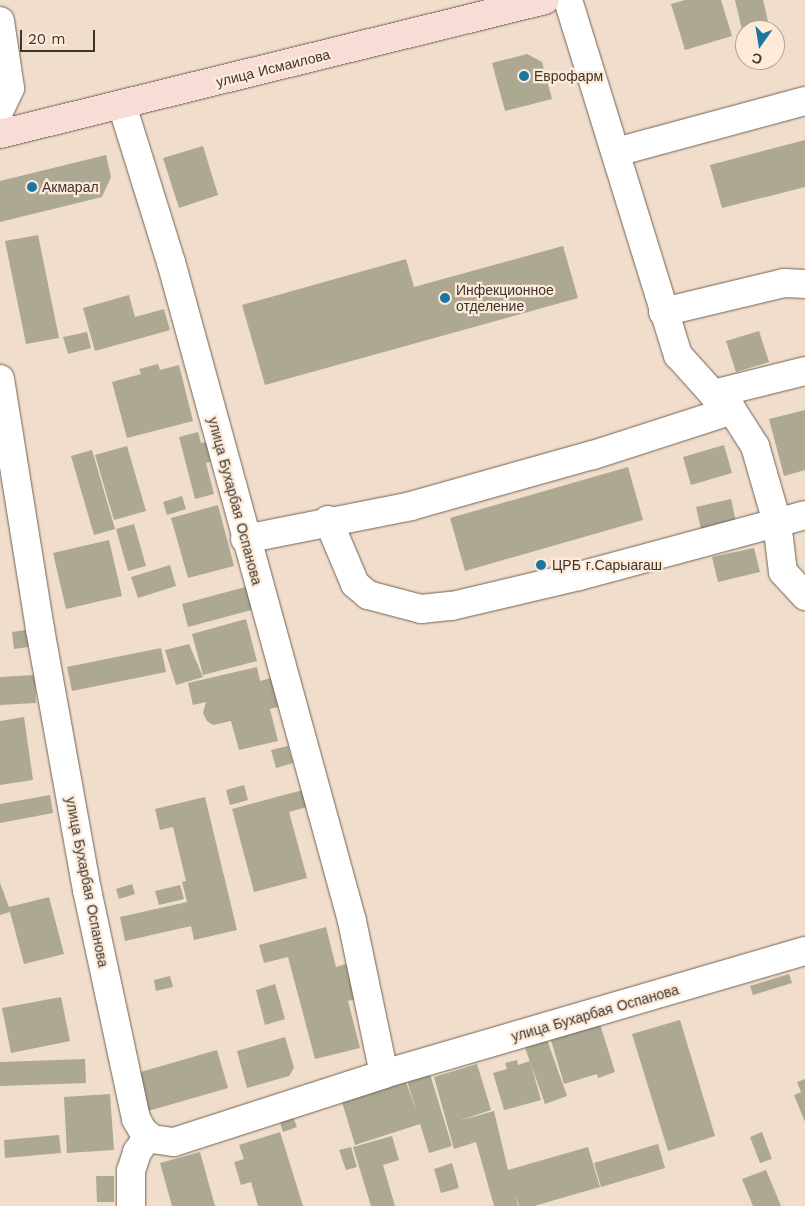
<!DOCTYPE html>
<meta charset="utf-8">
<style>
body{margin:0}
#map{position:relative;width:805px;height:1206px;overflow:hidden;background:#f0ddcc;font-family:"Work Sans",sans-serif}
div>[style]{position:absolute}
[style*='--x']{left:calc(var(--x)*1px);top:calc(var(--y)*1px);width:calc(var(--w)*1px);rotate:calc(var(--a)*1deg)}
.building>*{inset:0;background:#aca892}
.roads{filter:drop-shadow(0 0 1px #726252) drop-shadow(0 0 1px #726252)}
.minor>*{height:28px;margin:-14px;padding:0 14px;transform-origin:14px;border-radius:14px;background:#fff}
.major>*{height:28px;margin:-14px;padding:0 14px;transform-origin:14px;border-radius:14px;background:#f8dcd6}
.dots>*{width:14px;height:14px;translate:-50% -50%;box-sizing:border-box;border:2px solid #feead9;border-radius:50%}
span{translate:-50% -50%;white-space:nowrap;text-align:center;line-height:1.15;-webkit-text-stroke:4.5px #feead9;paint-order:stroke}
.street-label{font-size:14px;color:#3d362f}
.poi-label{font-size:14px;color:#3d362f}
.left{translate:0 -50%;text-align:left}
.north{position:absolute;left:735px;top:20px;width:50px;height:50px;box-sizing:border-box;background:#feead9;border:1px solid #b1a295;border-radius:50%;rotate:193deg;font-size:14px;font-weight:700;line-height:20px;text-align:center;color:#3d362f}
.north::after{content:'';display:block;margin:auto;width:18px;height:22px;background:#1c76a4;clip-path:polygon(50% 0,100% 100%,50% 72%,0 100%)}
.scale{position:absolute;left:20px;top:30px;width:75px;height:22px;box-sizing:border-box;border:2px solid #3d362f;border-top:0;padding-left:6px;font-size:15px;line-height:18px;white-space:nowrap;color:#3d362f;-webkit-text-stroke:4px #feead9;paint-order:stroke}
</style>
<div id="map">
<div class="building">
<i style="clip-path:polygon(685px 0,721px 0,732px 36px,685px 50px,671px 4px)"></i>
<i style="clip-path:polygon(735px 0,763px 0,770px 30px,745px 30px,744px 38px)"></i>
<i style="clip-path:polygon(527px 54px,542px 62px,552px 99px,505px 111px,492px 63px)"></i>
<i style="clip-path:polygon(805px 140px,805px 187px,722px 208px,710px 165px)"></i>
<i style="clip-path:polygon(203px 146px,218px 195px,179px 208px,163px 158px)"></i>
<i style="clip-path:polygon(106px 155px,111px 177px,102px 197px,0 222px,0 181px)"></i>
<i style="clip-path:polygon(38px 235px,59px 338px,26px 344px,5px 241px)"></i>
<i style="clip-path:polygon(563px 246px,578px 298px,265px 385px,242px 305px,406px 259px,414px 287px)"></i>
<i style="clip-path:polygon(129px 295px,135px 317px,164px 309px,170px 330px,95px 351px,83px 308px)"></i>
<i style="clip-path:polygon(759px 331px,769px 362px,736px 372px,726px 341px)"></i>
<i style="clip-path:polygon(87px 332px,91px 348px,68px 354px,63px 337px)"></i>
<i style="clip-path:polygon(158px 364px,160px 370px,179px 365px,193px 421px,127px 438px,112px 382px,141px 374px,139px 369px)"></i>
<i style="clip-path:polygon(805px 410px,805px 470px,784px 476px,769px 419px)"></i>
<i style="clip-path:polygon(198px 432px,201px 443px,208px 442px,213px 461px,206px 463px,214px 494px,195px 499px,179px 437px)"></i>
<i style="clip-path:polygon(724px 445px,732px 473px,691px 485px,683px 457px)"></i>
<i style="clip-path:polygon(127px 446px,146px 511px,114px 520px,95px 455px)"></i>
<i style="clip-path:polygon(92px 450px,115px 529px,94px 535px,71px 456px)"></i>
<i style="clip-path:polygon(628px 467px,643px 520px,465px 571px,450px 518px)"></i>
<i style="clip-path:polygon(182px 496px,186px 509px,167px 515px,163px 502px)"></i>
<i style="clip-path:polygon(731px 499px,736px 522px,701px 529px,696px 507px)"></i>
<i style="clip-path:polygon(218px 505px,234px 566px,188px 578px,171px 518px)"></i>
<i style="clip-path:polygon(134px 524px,146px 566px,128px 571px,116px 529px)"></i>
<i style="clip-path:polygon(109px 540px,122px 596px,66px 609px,53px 553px)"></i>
<i style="clip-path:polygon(754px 548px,760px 572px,718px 582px,712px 557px)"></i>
<i style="clip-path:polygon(170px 565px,176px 586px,138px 598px,131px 577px)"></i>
<i style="clip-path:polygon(249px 586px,255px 609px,188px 627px,182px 604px)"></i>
<i style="clip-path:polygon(246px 619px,257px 661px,203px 675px,192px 634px)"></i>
<i style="clip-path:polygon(32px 629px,35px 646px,14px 649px,12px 632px)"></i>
<i style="clip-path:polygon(189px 644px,203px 677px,176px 685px,165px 650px)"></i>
<i style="clip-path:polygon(161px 648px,166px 672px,72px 691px,67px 667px)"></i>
<i style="clip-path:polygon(257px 667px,260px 681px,275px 677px,282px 706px,270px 709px,278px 741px,239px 750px,231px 721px,213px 725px,207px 721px,203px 713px,206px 702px,193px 705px,188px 683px)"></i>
<i style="clip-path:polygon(35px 675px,36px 703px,0 705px,0 677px)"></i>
<i style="clip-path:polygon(24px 717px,33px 780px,0 785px,0 721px)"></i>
<i style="clip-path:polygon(288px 746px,293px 763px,276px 768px,271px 750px)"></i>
<i style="clip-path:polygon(244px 785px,248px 800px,230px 805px,226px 790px)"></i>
<i style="clip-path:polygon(303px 790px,307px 807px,289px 812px,307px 878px,254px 892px,232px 809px)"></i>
<i style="clip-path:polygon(50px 795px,53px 813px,0 823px,0 804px)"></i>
<i style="clip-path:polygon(205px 797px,237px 930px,194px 940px,191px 926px,125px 941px,120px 917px,187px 902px,182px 882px,186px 881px,173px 827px,160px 830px,155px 809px)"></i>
<i style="clip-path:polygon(0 883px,9px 907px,49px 897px,64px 954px,24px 964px,10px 912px,0 915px)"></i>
<i style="clip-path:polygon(132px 884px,135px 894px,119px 899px,116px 889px)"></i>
<i style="clip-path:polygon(180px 885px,184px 899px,159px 905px,155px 891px)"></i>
<i style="clip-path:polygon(326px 927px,336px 967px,346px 964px,349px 976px,355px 975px,361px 998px,348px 1001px,360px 1048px,315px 1059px,288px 957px,264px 963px,259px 945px)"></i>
<i style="clip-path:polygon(789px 974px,792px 983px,753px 995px,750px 986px)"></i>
<i style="clip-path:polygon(170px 976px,173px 987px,156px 991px,154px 980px)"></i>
<i style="clip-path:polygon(275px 984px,285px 1019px,265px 1025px,256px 990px)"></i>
<i style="clip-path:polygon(61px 997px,70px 1041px,11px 1053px,2px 1008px)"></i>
<i style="clip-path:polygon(680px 1020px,715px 1136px,668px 1151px,632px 1034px)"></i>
<i style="clip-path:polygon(599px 1021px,615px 1072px,598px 1078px,597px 1074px,564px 1084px,550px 1037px)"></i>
<i style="clip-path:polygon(545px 1034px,567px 1096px,545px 1104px,523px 1042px)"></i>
<i style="clip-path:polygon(285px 1037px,294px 1068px,289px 1076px,247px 1088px,237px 1051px)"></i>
<i style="clip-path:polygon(217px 1050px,228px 1088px,148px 1111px,137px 1073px)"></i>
<i style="clip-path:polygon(85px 1059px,86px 1083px,0 1086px,0 1062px)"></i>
<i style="clip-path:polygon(517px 1060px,518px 1065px,530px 1061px,541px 1100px,504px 1110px,493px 1073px,507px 1069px,505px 1063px)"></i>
<i style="clip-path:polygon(477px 1064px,491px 1110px,458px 1121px,494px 1111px,508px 1170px,588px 1147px,600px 1187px,534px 1206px,519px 1206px,516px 1195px,518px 1206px,494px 1206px,476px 1142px,454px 1149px,434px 1077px)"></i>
<i style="clip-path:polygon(430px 1074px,452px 1146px,429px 1153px,420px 1124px,355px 1145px,342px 1102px,406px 1082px,417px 1113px,407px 1081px)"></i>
<i style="clip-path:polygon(805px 1079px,805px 1122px,794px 1095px,801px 1092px,797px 1082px)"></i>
<i style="clip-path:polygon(110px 1094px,114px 1150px,67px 1153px,64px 1097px)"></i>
<i style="clip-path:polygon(293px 1117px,297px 1127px,283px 1132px,280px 1122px)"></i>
<i style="clip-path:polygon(280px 1132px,303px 1206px,258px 1206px,251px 1182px,241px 1185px,234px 1162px,244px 1159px,239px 1145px)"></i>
<i style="clip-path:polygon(762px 1132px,772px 1159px,760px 1163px,750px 1137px)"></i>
<i style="clip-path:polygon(59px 1135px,61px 1153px,5px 1158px,4px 1140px)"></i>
<i style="clip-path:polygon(392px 1136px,399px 1160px,383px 1165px,395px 1206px,371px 1206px,353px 1147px)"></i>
<i style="clip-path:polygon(658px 1144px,665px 1168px,601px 1187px,594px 1163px)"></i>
<i style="clip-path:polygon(351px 1147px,357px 1167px,346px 1170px,339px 1150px)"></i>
<i style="clip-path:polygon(200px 1152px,215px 1206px,172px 1206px,160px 1163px)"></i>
<i style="clip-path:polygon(452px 1163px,459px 1188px,441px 1193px,434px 1169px)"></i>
<i style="clip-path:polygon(766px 1170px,781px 1206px,753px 1206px,742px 1179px)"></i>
<i style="clip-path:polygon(96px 1176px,114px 1176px,114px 1202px,97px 1202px)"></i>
</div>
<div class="roads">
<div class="minor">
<i style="--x:568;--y:0;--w:372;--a:72.8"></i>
<i style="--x:678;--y:355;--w:52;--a:48.1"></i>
<i style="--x:713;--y:394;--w:25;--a:40"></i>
<i style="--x:732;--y:410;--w:43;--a:57.4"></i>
<i style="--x:755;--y:446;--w:79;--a:73.9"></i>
<i style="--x:777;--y:522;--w:50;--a:83.2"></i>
<i style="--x:783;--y:572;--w:33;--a:47"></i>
<i style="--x:0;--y:21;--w:68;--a:81.5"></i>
<i style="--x:10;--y:88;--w:23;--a:115"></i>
<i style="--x:122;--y:105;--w:164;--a:72.7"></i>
<i style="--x:171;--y:262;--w:683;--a:74.64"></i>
<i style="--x:352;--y:921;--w:156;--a:78.2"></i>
<i style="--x:616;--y:152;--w:196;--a:-15.1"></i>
<i style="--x:663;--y:312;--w:124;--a:-13.5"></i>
<i style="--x:784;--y:283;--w:21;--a:3"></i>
<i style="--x:0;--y:379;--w:253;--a:80.9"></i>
<i style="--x:40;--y:629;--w:265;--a:79.8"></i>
<i style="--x:87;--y:890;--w:234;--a:77.9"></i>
<i style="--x:136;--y:1119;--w:14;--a:60"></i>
<i style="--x:143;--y:1131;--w:12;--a:42"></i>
<i style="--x:152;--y:1139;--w:22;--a:8"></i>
<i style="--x:174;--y:1142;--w:221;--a:-17.9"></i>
<i style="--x:384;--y:1074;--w:439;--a:-16.3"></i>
<i style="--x:713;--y:394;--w:95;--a:-14"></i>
<i style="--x:328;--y:520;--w:69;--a:67.1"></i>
<i style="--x:355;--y:584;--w:17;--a:40"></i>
<i style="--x:368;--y:595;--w:55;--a:14.8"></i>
<i style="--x:421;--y:609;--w:31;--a:-6"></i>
<i style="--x:452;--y:606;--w:130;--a:-13.3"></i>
<i style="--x:579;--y:576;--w:234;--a:-15.1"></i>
<i style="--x:245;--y:539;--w:169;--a:-11.2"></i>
<i style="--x:411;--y:506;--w:189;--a:-15.7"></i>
<i style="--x:593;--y:455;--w:146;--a:-17.9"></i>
<i style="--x:131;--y:1206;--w:35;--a:-90"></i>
<i style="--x:131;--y:1171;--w:20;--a:-72"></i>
<i style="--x:137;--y:1152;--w:20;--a:-53"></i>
</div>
<div class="major">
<i style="--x:0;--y:134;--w:561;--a:-13.81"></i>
</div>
</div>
<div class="dots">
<i style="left:524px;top:76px;background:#1c76a4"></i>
<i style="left:32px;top:187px;background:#1c76a4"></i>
<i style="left:445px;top:298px;background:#1c76a4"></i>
<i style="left:541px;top:565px;background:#1c76a4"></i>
</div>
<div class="street-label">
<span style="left:273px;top:68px;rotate:-14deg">улица Исмаилова</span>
<span style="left:235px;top:501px;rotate:75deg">улица Бухарбая Оспанова</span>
<span style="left:87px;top:882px;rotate:79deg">улица Бухарбая Оспанова</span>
<span style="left:595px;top:1013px;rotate:-16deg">улица Бухарбая Оспанова</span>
</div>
<div class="poi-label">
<span class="left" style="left:534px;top:76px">Еврофарм</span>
<span class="left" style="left:42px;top:187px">Акмарал</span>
<span class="left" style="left:456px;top:298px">Инфекционное<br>отделение</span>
<span class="left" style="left:552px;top:565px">ЦРБ г.Сарыагаш</span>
</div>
<div class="north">С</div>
<div class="scale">20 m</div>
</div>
